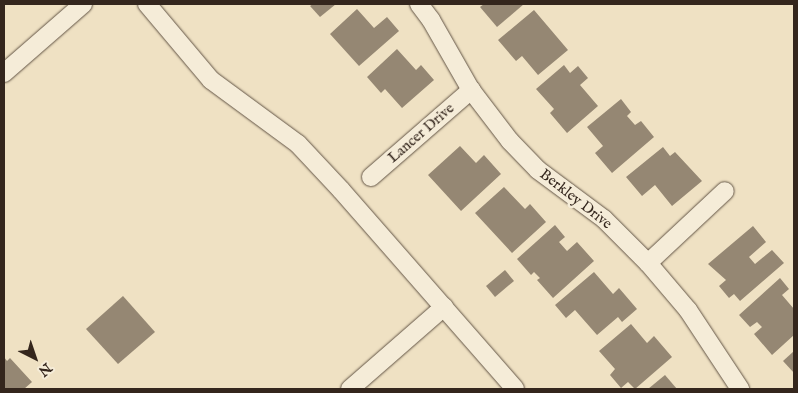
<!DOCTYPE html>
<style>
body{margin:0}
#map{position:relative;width:798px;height:393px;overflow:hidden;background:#efe1c3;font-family:"IM FELL English",serif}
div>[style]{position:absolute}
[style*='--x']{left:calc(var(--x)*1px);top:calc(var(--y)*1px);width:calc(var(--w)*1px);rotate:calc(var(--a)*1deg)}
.building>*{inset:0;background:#958773}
.roads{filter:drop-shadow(0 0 1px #635546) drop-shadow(0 0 1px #635546)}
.minor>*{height:18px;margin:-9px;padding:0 9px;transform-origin:9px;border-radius:9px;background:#f5ecd8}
span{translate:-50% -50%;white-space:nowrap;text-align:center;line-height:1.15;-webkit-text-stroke:5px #f5ecd8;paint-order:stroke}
.street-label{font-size:15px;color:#34261d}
.frame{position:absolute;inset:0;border:5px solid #34261d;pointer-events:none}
.north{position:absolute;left:10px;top:333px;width:50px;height:50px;-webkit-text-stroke:4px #f5ecd8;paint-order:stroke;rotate:139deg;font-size:14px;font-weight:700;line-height:20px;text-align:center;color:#34261d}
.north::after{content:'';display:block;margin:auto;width:18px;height:22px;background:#34261d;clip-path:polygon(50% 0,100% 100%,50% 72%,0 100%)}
</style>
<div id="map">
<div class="building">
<i style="clip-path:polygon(313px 4px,336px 4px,320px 17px,310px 6px)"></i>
<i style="clip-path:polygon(484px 4px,524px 4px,497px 27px,480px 7px)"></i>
<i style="clip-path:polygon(357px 9px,374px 28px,387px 17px,399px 31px,359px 66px,330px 34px)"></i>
<i style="clip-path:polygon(534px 10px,568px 50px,538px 75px,522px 56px,516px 61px,498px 40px)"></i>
<i style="clip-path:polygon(397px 49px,416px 70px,421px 65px,434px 80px,402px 108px,385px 89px,381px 93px,367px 77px)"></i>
<i style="clip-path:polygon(564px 65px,570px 73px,578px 66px,588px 78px,580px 85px,598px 106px,567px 133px,550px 113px,554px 109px,536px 89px)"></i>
<i style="clip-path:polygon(621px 99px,631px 112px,627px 116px,635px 125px,641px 121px,654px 137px,612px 173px,595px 153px,603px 146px,587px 127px)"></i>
<i style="clip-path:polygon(460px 146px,476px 163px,484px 155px,501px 174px,461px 211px,428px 175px)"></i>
<i style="clip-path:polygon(663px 147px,670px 156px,675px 152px,702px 181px,672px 206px,655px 185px,642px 196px,626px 177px)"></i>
<i style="clip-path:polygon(504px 187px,525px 209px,530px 204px,546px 222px,512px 253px,475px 213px)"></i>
<i style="clip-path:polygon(555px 225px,565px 237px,559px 242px,567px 251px,577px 242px,594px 261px,553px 298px,537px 280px,540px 278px,534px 272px,531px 275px,517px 259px)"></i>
<i style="clip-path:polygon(753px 226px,766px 242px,749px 257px,755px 264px,772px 250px,784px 263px,740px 301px,734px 294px,729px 298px,719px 286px,726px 280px,708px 264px)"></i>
<i style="clip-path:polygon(505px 270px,514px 281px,495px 297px,486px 286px)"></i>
<i style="clip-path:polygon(594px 272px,613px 294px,619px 288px,637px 309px,622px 322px,618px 317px,597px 335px,575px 310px,566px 318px,555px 305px)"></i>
<i style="clip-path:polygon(780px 278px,789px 289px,782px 295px,794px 309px,794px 335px,772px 355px,754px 334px,762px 327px,757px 322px,750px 327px,739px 315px)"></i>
<i style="clip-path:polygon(123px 296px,155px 332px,118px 364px,86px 329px)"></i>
<i style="clip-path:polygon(631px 324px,647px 343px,654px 336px,672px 357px,635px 389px,628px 382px,621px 388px,610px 375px,615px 369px,599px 351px)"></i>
<i style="clip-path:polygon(794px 351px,794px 373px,783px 361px)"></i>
<i style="clip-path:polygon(4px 357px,7px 361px,10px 358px,32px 382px,24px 389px,4px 389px)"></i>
<i style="clip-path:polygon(665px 375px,677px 389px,648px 389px)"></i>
</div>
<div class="roads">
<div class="minor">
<i style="--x:147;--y:4;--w:99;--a:49.9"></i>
<i style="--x:211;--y:80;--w:108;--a:36.3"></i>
<i style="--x:298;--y:144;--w:63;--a:46.9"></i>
<i style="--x:341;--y:190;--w:264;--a:48.8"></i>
<i style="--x:419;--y:4;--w:20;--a:53"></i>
<i style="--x:431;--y:20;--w:81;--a:60.3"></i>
<i style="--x:471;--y:90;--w:64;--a:52.6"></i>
<i style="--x:510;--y:141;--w:40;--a:46"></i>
<i style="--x:538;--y:170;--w:82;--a:36.6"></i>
<i style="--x:604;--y:219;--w:62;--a:45"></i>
<i style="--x:648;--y:263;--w:62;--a:49.6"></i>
<i style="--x:688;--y:310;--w:95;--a:56.6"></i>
<i style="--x:4;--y:73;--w:105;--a:-41.1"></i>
<i style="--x:371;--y:177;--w:133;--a:-41"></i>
<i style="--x:648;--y:263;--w:105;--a:-43.1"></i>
<i style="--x:350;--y:389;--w:125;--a:-41.1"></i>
</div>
</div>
<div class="street-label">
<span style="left:421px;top:133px;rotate:-41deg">Lancer Drive</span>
<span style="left:576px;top:199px;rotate:38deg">Berkley Drive</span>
</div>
<div class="frame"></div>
<div class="north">N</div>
</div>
